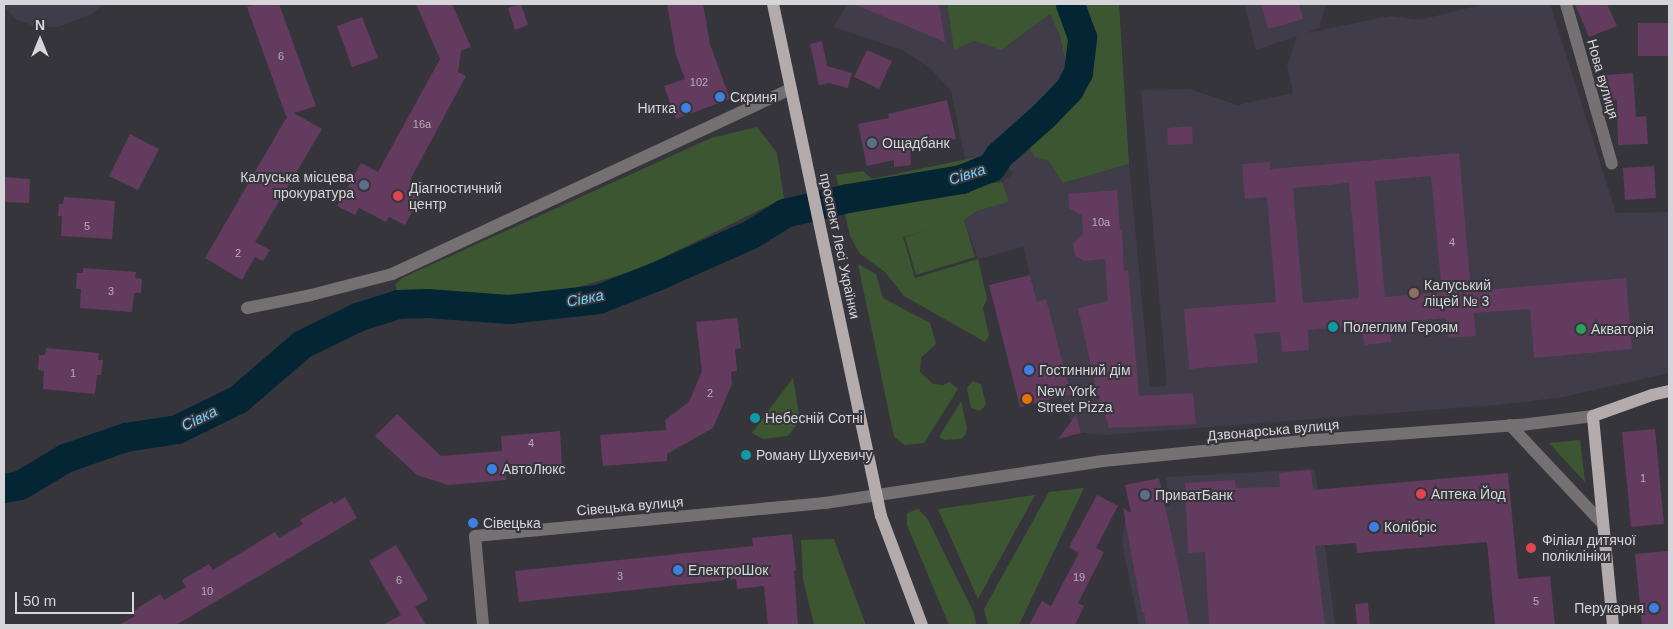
<!DOCTYPE html>
<meta charset="utf-8">
<style>
body{margin:0}
#map{position:relative;width:1673px;height:629px;overflow:hidden;background:#36353b;font-family:Helvetica,sans-serif}
div>[style]{position:absolute}
[style*='--x']{left:calc(var(--x)*1px);top:calc(var(--y)*1px);width:calc(var(--w)*1px);rotate:calc(var(--a)*1deg)}
.built>*{inset:0;background:#403c49}
.green>*{inset:0;background:#3c5632}
.river>*{height:29px;margin:-14.5px;padding:0 14.5px;transform-origin:14.5px;border-radius:14.5px;background:#042533}
.building>*{inset:0;background:#633b5e}
.minor>*{height:12px;margin:-6px;padding:0 6px;transform-origin:6px;border-radius:6px;background:#757172}
.major>*{height:12px;margin:-6px;padding:0 6px;transform-origin:6px;border-radius:6px;background:#b4abad}
.dots>*{width:14px;height:14px;translate:-50% -50%;box-sizing:border-box;border:2px solid #36353b;border-radius:50%}
span{translate:-50% -50%;white-space:nowrap;text-align:center;line-height:1.15;-webkit-text-stroke:4px #36353b;paint-order:stroke}
.number-label{font-size:11px;color:#b9aebb}
.number-label span{-webkit-text-stroke-width:0}
.street-label{font-size:14px;color:#d6d5da}
.poi-label{font-size:14px;color:#d6d5da}
.left{translate:0 -50%;text-align:left}
.right{translate:-100% -50%;text-align:right}
.water-label{font-size:15px;color:#74cffa;font-style:italic}
.frame{position:absolute;inset:0;border:5px solid #d6d5da;pointer-events:none}
.north{position:absolute;left:15px;top:15px;width:50px;height:50px;-webkit-text-stroke:4px #36353b;paint-order:stroke;rotate:0deg;font-size:14px;font-weight:700;line-height:20px;text-align:center;color:#d6d5da}
.north::after{content:'';display:block;margin:auto;width:18px;height:22px;background:#d6d5da;clip-path:polygon(50% 0,100% 100%,50% 72%,0 100%)}
.scale{position:absolute;left:15px;top:592px;width:119px;height:22px;box-sizing:border-box;border:2px solid #d6d5da;border-top:0;padding-left:6px;font-size:15px;line-height:18px;white-space:nowrap;color:#d6d5da;-webkit-text-stroke:4px #36353b;paint-order:stroke}
</style>
<div id="map">
<div class="built">
<i style="clip-path:polygon(4px 4px,104px 4px,91px 14px,58px 27px,33px 26px,16px 19px,4px 7px)"></i>
<i style="clip-path:polygon(847px 4px,947px 4px,954px 50px,974px 41px,1001px 50px,1050px 14px,1060px 36px,1066px 64px,1054px 92px,1017px 129px,1048px 159px,1063px 183px,1129px 164px,1150px 387px,1167px 386px,1141px 90px,1190px 89px,1237px 105px,1293px 93px,1287px 66px,1297px 36px,1256px 50px,1244px 4px,1326px 4px,1319px 28px,1306px 33px,1390px 16px,1420px 20px,1484px 4px,1550px 4px,1616px 213px,1669px 212px,1669px 373px,1563px 397px,1496px 405px,1105px 435px,1076px 432px,1061px 397px,1023px 247px,978px 259px,964px 220px,977px 211px,1008px 202px,1002px 182px,1013px 174px,996px 150px,991px 154px,965px 159px,951px 91px,930px 68px,902px 50px,834px 27px)"></i>
<i style="clip-path:polygon(1315px 469px,1335px 625px,1139px 625px,1122px 543px,1126px 515px,1170px 506px,1166px 477px)"></i>
</div>
<div class="green">
<i style="clip-path:polygon(947px 4px,1119px 4px,1129px 164px,1063px 183px,1048px 160px,1035px 157px,1017px 129px,1054px 92px,1066px 64px,1060px 36px,1050px 14px,1001px 50px,974px 41px,954px 50px)"></i>
<i style="clip-path:polygon(757px 127px,777px 153px,784px 198px,640px 269px,575px 288px,508px 297px,399px 295px,395px 285px,402px 278px,711px 138px)"></i>
<i style="clip-path:polygon(991px 154px,987px 184px,1002px 182px,1009px 202px,977px 211px,964px 220px,975px 257px,916px 275px,905px 237px,932px 229px,903px 237px,915px 278px,978px 259px,987px 299px,983px 308px,989px 336px,985px 342px,904px 296px,885px 272px,860px 254px,850px 236px,836px 175px,863px 171px,872px 179px)"></i>
<i style="clip-path:polygon(858px 264px,876px 274px,883px 298px,930px 323px,936px 344px,921px 358px,920px 372px,933px 384px,943px 385px,949px 382px,958px 389px,924px 443px,905px 445px,894px 437px)"></i>
<i style="clip-path:polygon(793px 378px,800px 420px,788px 436px,763px 439px,752px 433px)"></i>
<i style="clip-path:polygon(973px 381px,981px 384px,986px 405px,980px 411px,971px 408px,967px 388px)"></i>
<i style="clip-path:polygon(961px 401px,967px 428px,965px 435px,961px 439px,944px 440px,939px 437px)"></i>
<i style="clip-path:polygon(1580px 440px,1585px 482px,1549px 443px)"></i>
<i style="clip-path:polygon(1084px 488px,1019px 625px,988px 625px,984px 609px,1049px 492px)"></i>
<i style="clip-path:polygon(1035px 495px,978px 599px,938px 509px)"></i>
<i style="clip-path:polygon(918px 509px,927px 518px,974px 613px,976px 625px,949px 625px,907px 525px,907px 513px)"></i>
<i style="clip-path:polygon(834px 539px,850px 583px,866px 625px,814px 625px,803px 579px,801px 540px)"></i>
</div>
<div class="river">
<i style="--x:4;--y:488;--w:16;--a:-11"></i>
<i style="--x:20;--y:485;--w:52;--a:-31"></i>
<i style="--x:65;--y:458;--w:64;--a:-19.3"></i>
<i style="--x:125;--y:437;--w:53;--a:-8.7"></i>
<i style="--x:177;--y:429;--w:68;--a:-26.2"></i>
<i style="--x:238;--y:399;--w:84;--a:-40.7"></i>
<i style="--x:302;--y:344;--w:61;--a:-26.1"></i>
<i style="--x:357;--y:317;--w:43;--a:-17.6"></i>
<i style="--x:398;--y:304;--w:29;--a:-2"></i>
<i style="--x:427;--y:303;--w:82;--a:4.2"></i>
<i style="--x:509;--y:309;--w:90;--a:-6.4"></i>
<i style="--x:598;--y:299;--w:60;--a:-21.4"></i>
<i style="--x:654;--y:277;--w:106;--a:-23.9"></i>
<i style="--x:751;--y:234;--w:39;--a:-32"></i>
<i style="--x:784;--y:213;--w:66;--a:-13.2"></i>
<i style="--x:848;--y:198;--w:115;--a:-9.5"></i>
<i style="--x:961;--y:179;--w:32;--a:-22"></i>
<i style="--x:991;--y:167;--w:14;--a:-56"></i>
<i style="--x:999;--y:155;--w:60;--a:-41.6"></i>
<i style="--x:1044;--y:115;--w:36;--a:-46"></i>
<i style="--x:1069;--y:89;--w:19;--a:-62"></i>
<i style="--x:1078;--y:72;--w:35;--a:-83"></i>
<i style="--x:1082;--y:37;--w:35;--a:-110"></i>
</div>
<div class="building">
<i style="clip-path:polygon(257px 4px,279px 4px,316px 106px,294px 113px,322px 129px,255px 242px,270px 250px,263px 261px,255px 257px,242px 280px,205px 258px,288px 115px,286px 116px,247px 7px)"></i>
<i style="clip-path:polygon(416px 4px,452px 4px,471px 47px,461px 51px,458px 72px,466px 76px,410px 180px,425px 187px,405px 225px,389px 217px,386px 222px,359px 208px,355px 215px,337px 206px,361px 163px,378px 172px,440px 59px)"></i>
<i style="clip-path:polygon(521px 4px,528px 25px,515px 30px,508px 8px)"></i>
<i style="clip-path:polygon(667px 4px,703px 4px,710px 44px,730px 99px,676px 119px,664px 86px,685px 79px,676px 55px)"></i>
<i style="clip-path:polygon(854px 4px,939px 4px,945px 42px)"></i>
<i style="clip-path:polygon(1261px 4px,1299px 4px,1303px 19px,1268px 29px)"></i>
<i style="clip-path:polygon(1575px 4px,1607px 4px,1617px 26px,1589px 37px)"></i>
<i style="clip-path:polygon(362px 17px,378px 58px,352px 67px,337px 26px)"></i>
<i style="clip-path:polygon(1638px 23px,1669px 23px,1669px 56px,1638px 56px)"></i>
<i style="clip-path:polygon(822px 41px,827px 66px,852px 73px,848px 88px,829px 83px,819px 85px,810px 44px)"></i>
<i style="clip-path:polygon(867px 50px,892px 61px,879px 89px,854px 77px)"></i>
<i style="clip-path:polygon(1633px 73px,1636px 117px,1646px 116px,1648px 144px,1618px 145px,1617px 100px,1607px 100px,1606px 75px)"></i>
<i style="clip-path:polygon(947px 100px,956px 139px,910px 150px,911px 165px,894px 167px,894px 160px,867px 166px,858px 124px,889px 118px,888px 114px)"></i>
<i style="clip-path:polygon(1192px 126px,1193px 144px,1168px 145px,1167px 128px)"></i>
<i style="clip-path:polygon(130px 134px,159px 149px,138px 190px,109px 176px)"></i>
<i style="clip-path:polygon(evenodd,1459px 153px,1471px 291px,1626px 278px,1632px 349px,1534px 358px,1530px 309px,1474px 313px,1476px 336px,1448px 338px,1446px 318px,1390px 323px,1391px 342px,1364px 345px,1362px 325px,1308px 330px,1309px 350px,1282px 352px,1280px 332px,1255px 334px,1258px 363px,1189px 369px,1184px 309px,1276px 302px,1267px 197px,1245px 199px,1242px 164px,1270px 162px,1270px 169px,1459px 153px,1431px 176px,1442px 292px,1385px 297px,1375px 181px,1431px 176px,1459px 153px,1349px 183px,1359px 298px,1303px 303px,1293px 188px,1349px 183px)"></i>
<i style="clip-path:polygon(1654px 166px,1656px 198px,1625px 200px,1623px 168px)"></i>
<i style="clip-path:polygon(4px 177px,30px 179px,29px 203px,4px 202px)"></i>
<i style="clip-path:polygon(1117px 190px,1120px 230px,1122px 230px,1124px 271px,1128px 270px,1139px 396px,1193px 393px,1196px 424px,1109px 428px,1102px 403px,1100px 405px,1078px 308px,1108px 301px,1105px 259px,1085px 261px,1075px 256px,1073px 243px,1083px 234px,1082px 215px,1069px 208px,1068px 194px)"></i>
<i style="clip-path:polygon(64px 197px,115px 201px,112px 239px,61px 236px,62px 216px,58px 216px,59px 204px,63px 204px)"></i>
<i style="clip-path:polygon(83px 268px,136px 272px,135px 278px,142px 279px,141px 293px,134px 293px,132px 312px,80px 308px,81px 289px,76px 289px,77px 273px,83px 273px)"></i>
<i style="clip-path:polygon(1030px 275px,1037px 302px,1046px 299px,1071px 394px,1020px 407px,989px 285px)"></i>
<i style="clip-path:polygon(737px 318px,741px 348px,735px 349px,737px 371px,731px 372px,732px 384px,713px 428px,667px 454px,667px 461px,603px 466px,600px 435px,666px 430px,665px 420px,689px 402px,702px 371px,696px 322px)"></i>
<i style="clip-path:polygon(46px 348px,99px 353px,98px 360px,103px 360px,101px 375px,97px 375px,95px 394px,43px 389px,44px 371px,38px 370px,39px 355px,45px 355px)"></i>
<i style="clip-path:polygon(397px 414px,441px 456px,502px 451px,501px 436px,560px 431px,562px 465px,506px 469px,506px 480px,448px 485px,417px 475px,375px 436px)"></i>
<i style="clip-path:polygon(1076px 415px,1081px 433px,1058px 439px)"></i>
<i style="clip-path:polygon(1655px 429px,1664px 524px,1631px 527px,1622px 432px)"></i>
<i style="clip-path:polygon(1311px 470px,1313px 490px,1508px 473px,1518px 579px,1550px 576px,1555px 625px,1495px 625px,1487px 542px,1357px 553px,1356px 543px,1315px 546px,1325px 625px,1209px 625px,1205px 552px,1188px 553px,1185px 483px,1235px 480px,1236px 488px,1280px 487px,1279px 473px)"></i>
<i style="clip-path:polygon(1159px 478px,1179px 570px,1189px 625px,1146px 625px,1144px 612px,1142px 612px,1123px 508px,1131px 513px,1125px 485px)"></i>
<i style="clip-path:polygon(1097px 495px,1118px 506px,1096px 548px,1104px 552px,1078px 603px,1084px 606px,1075px 625px,1029px 625px,1042px 601px,1051px 606px,1079px 553px,1069px 547px)"></i>
<i style="clip-path:polygon(345px 497px,357px 518px,176px 625px,119px 625px,135px 616px,133px 611px,160px 594px,164px 600px,186px 587px,182px 580px,209px 564px,213px 570px,275px 532px,279px 538px,303px 524px,300px 520px,332px 501px,334px 504px)"></i>
<i style="clip-path:polygon(792px 534px,796px 571px,794px 571px,798px 625px,768px 625px,764px 586px,737px 589px,736px 579px,519px 602px,515px 571px,753px 546px,752px 538px)"></i>
<i style="clip-path:polygon(396px 545px,428px 599px,415px 607px,426px 625px,383px 625px,401px 615px,369px 561px)"></i>
<i style="clip-path:polygon(1668px 551px,1669px 625px,1642px 625px,1635px 554px)"></i>
<i style="clip-path:polygon(1368px 603px,1370px 625px,1357px 625px,1355px 604px)"></i>
</div>
<div class="minor">
<i style="--x:1566;--y:4;--w:166;--a:74"></i>
<i style="--x:247;--y:308;--w:65;--a:-11.5"></i>
<i style="--x:311;--y:295;--w:84;--a:-14.5"></i>
<i style="--x:392;--y:274;--w:440;--a:-24.9"></i>
<i style="--x:1510;--y:425;--w:136;--a:46.8"></i>
<i style="--x:483;--y:625;--w:89;--a:-95.1"></i>
<i style="--x:475;--y:536;--w:352;--a:-5.4"></i>
<i style="--x:825;--y:503;--w:281;--a:-8.6"></i>
<i style="--x:1103;--y:461;--w:213;--a:-5.7"></i>
<i style="--x:1315;--y:440;--w:207;--a:-4.2"></i>
<i style="--x:1521;--y:425;--w:73;--a:-7.1"></i>
</div>
<div class="major">
<i style="--x:773;--y:4;--w:523;--a:78.09"></i>
<i style="--x:881;--y:516;--w:116;--a:69.4"></i>
<i style="--x:1613;--y:625;--w:210;--a:-95.5"></i>
<i style="--x:1593;--y:416;--w:63;--a:-19.6"></i>
<i style="--x:1652;--y:395;--w:17;--a:-13"></i>
</div>
<div class="dots">
<i style="left:720px;top:97px;background:#3f7fe0"></i>
<i style="left:686px;top:108px;background:#3f7fe0"></i>
<i style="left:872px;top:143px;background:#5c6f8a"></i>
<i style="left:364px;top:185px;background:#5c6f8a"></i>
<i style="left:398px;top:196px;background:#e0444e"></i>
<i style="left:1414px;top:293px;background:#8d6e63"></i>
<i style="left:1333px;top:327px;background:#0f9aa8"></i>
<i style="left:1581px;top:329px;background:#2e9e5b"></i>
<i style="left:1029px;top:370px;background:#3f7fe0"></i>
<i style="left:1027px;top:399px;background:#e8710a"></i>
<i style="left:755px;top:418px;background:#0f9aa8"></i>
<i style="left:746px;top:455px;background:#0f9aa8"></i>
<i style="left:492px;top:469px;background:#3f7fe0"></i>
<i style="left:1421px;top:494px;background:#e0444e"></i>
<i style="left:1145px;top:495px;background:#5c6f8a"></i>
<i style="left:473px;top:523px;background:#3f7fe0"></i>
<i style="left:1374px;top:527px;background:#3f7fe0"></i>
<i style="left:1531px;top:548px;background:#e0444e"></i>
<i style="left:678px;top:570px;background:#3f7fe0"></i>
<i style="left:1654px;top:608px;background:#3f7fe0"></i>
</div>
<div class="number-label">
<span style="left:281px;top:56px">6</span>
<span style="left:699px;top:82px">102</span>
<span style="left:422px;top:124px">16а</span>
<span style="left:1101px;top:222px">10а</span>
<span style="left:87px;top:226px">5</span>
<span style="left:1452px;top:242px">4</span>
<span style="left:238px;top:253px">2</span>
<span style="left:111px;top:291px">3</span>
<span style="left:73px;top:373px">1</span>
<span style="left:710px;top:393px">2</span>
<span style="left:531px;top:443px">4</span>
<span style="left:1643px;top:478px">1</span>
<span style="left:620px;top:576px">3</span>
<span style="left:1079px;top:577px">19</span>
<span style="left:399px;top:580px">6</span>
<span style="left:207px;top:591px">10</span>
<span style="left:1536px;top:601px">5</span>
</div>
<div class="street-label">
<span style="left:1603px;top:79px;rotate:74deg">Нова вулиця</span>
<span style="left:840px;top:246px;rotate:78deg">проспект Лесі Українки</span>
<span style="left:1273px;top:430px;rotate:-5deg">Дзвонарська вулиця</span>
<span style="left:630px;top:506px;rotate:-5deg">Сівецька вулиця</span>
</div>
<div class="poi-label">
<span class="left" style="left:730px;top:97px">Скриня</span>
<span class="right" style="left:676px;top:108px">Нитка</span>
<span class="left" style="left:882px;top:143px">Ощадбанк</span>
<span class="right" style="left:354px;top:185px">Калуська місцева<br>прокуратура</span>
<span class="left" style="left:409px;top:196px">Діагностичний<br>центр</span>
<span class="left" style="left:1424px;top:293px">Калуський<br>ліцей № 3</span>
<span class="left" style="left:1343px;top:327px">Полеглим Героям</span>
<span class="left" style="left:1591px;top:329px">Акваторія</span>
<span class="left" style="left:1039px;top:370px">Гостинний дім</span>
<span class="left" style="left:1037px;top:399px">New York<br>Street Pizza</span>
<span class="left" style="left:765px;top:418px">Небесній Сотні</span>
<span class="left" style="left:756px;top:455px">Роману Шухевичу</span>
<span class="left" style="left:502px;top:469px">АвтоЛюкс</span>
<span class="left" style="left:1431px;top:494px">Аптека Йод</span>
<span class="left" style="left:1155px;top:495px">ПриватБанк</span>
<span class="left" style="left:483px;top:523px">Сівецька</span>
<span class="left" style="left:1384px;top:527px">Колібріс</span>
<span class="left" style="left:1542px;top:548px">Філіал дитячої<br>поліклініки</span>
<span class="left" style="left:688px;top:570px">ЕлектроШок</span>
<span class="right" style="left:1644px;top:608px">Перукарня</span>
</div>
<div class="water-label">
<span style="left:967px;top:174px;rotate:-18deg">Сівка</span>
<span style="left:585px;top:298px;rotate:-11deg">Сівка</span>
<span style="left:199px;top:418px;rotate:-26deg">Сівка</span>
</div>
<div class="frame"></div>
<div class="north">N</div>
<div class="scale">50 m</div>
</div>
